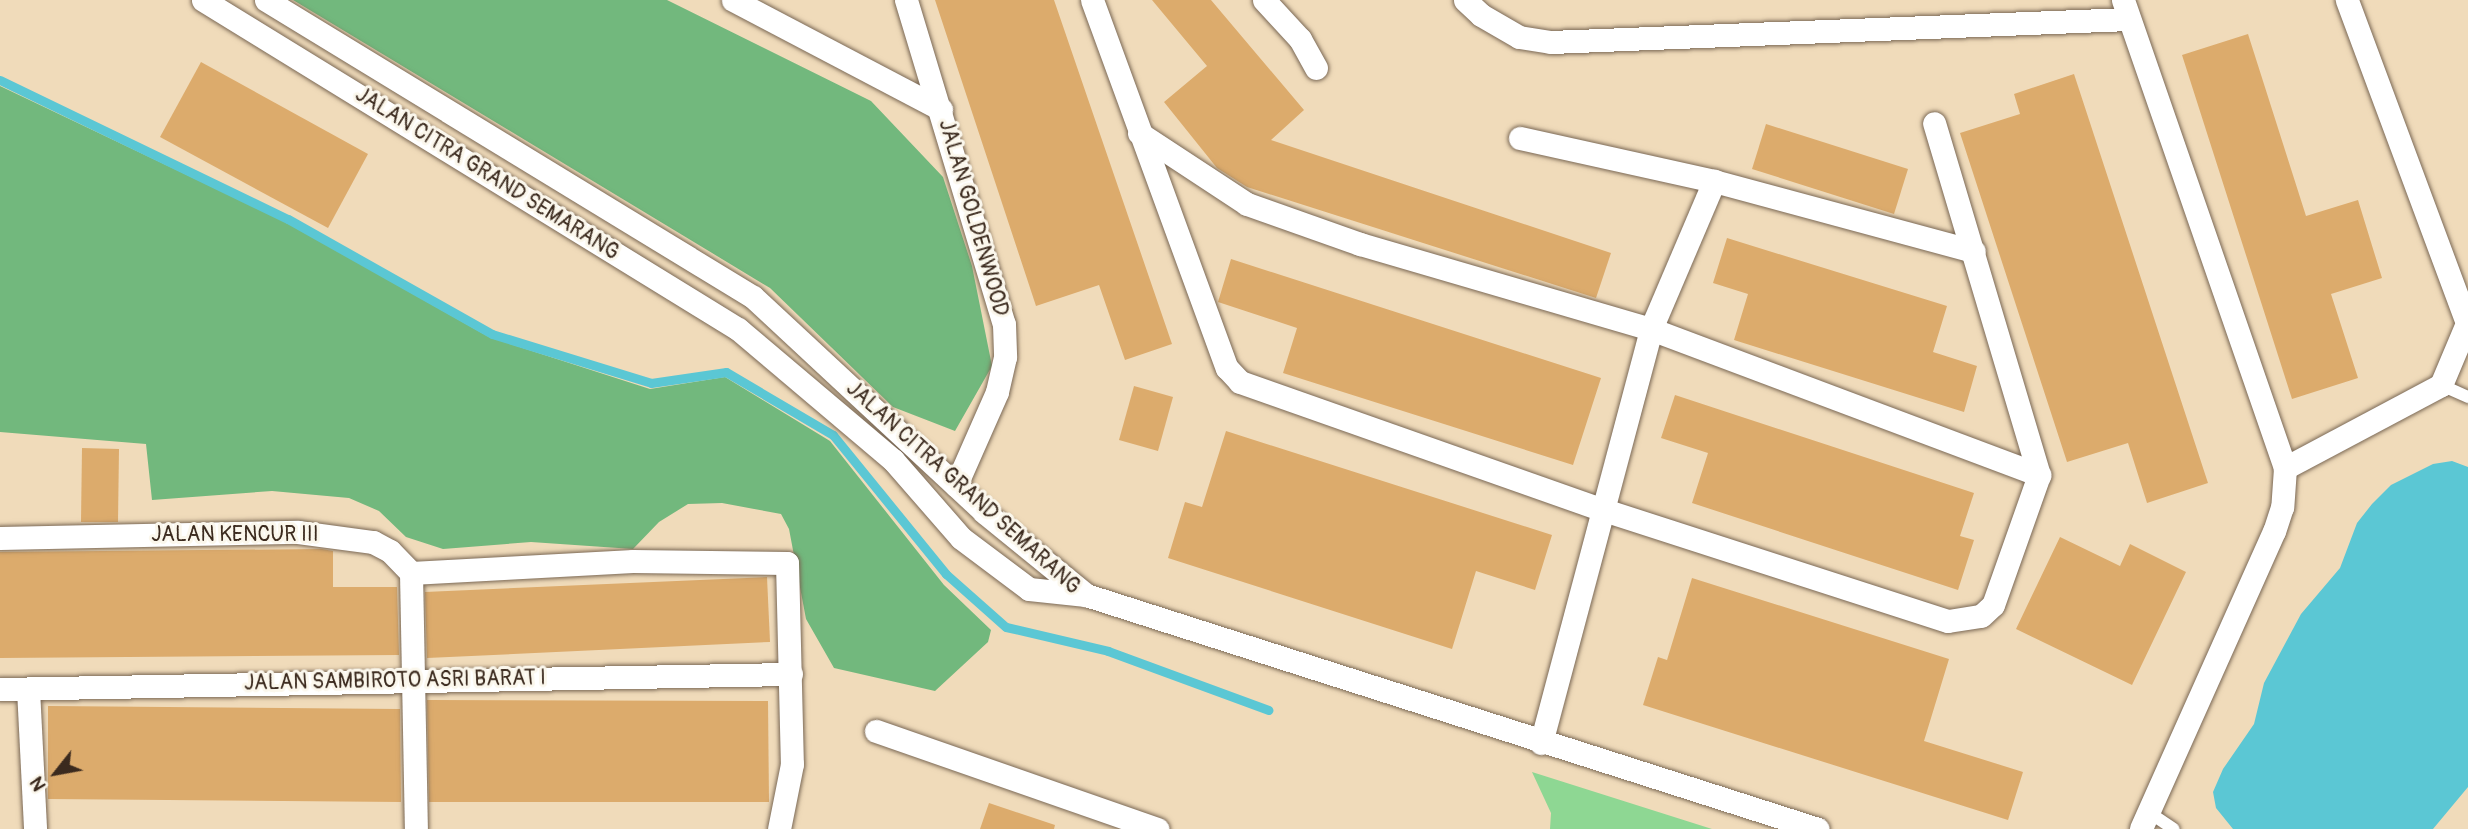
<!DOCTYPE html>
<style>
body{margin:0}
#map{position:relative;width:2468px;height:829px;overflow:hidden;background:#f0dbba;font-family:Pangolin,sans-serif}
div>[style]{position:absolute}
[style*='--x']{left:calc(var(--x)*1px);top:calc(var(--y)*1px);width:calc(var(--w)*1px);rotate:calc(var(--a)*1deg)}
.green>*{inset:0;background:#8ed793}
.forest>*{inset:0;background:#72b87d}
.water>*{inset:0;background:#5bc7d4}
.stream>*{height:9px;margin:-4.5px;padding:0 4.5px;transform-origin:4.5px;border-radius:4.5px;background:#5bc7d4}
.building>*{inset:0;background:#dcab6c}
.roads{filter:drop-shadow(0 0 2px #7a6855) drop-shadow(0 0 2px #7a6855)}
.lane>*{height:12px;margin:-6px;padding:0 6px;transform-origin:6px;border-radius:6px;background:#fff}
.street>*{height:23px;margin:-11.5px;padding:0 11.5px;transform-origin:11.5px;border-radius:11.5px;background:#fff}
span{translate:-50% -50%;white-space:nowrap;text-align:center;line-height:1.15;-webkit-text-stroke:6px #fbf7ec;paint-order:stroke}
.street-label{font-size:21px;color:#3b2a1e}
.north{position:absolute;left:21px;top:738px;width:70px;height:70px;-webkit-text-stroke:5px #fbf7ec;paint-order:stroke;rotate:239deg;font-size:19px;font-weight:700;line-height:28px;text-align:center;color:#3b2a1e}
.north::after{content:'';display:block;margin:auto;width:24px;height:32px;background:#3b2a1e;clip-path:polygon(50% 0,100% 100%,50% 72%,0 100%)}
</style>
<div id="map">
<div class="green">
<i style="clip-path:polygon(1532px 772px,1712px 829px,1550px 829px,1551px 813px)"></i>
</div>
<div class="forest">
<i style="clip-path:polygon(293px 0,667px 0,871px 101px,943px 177px,972px 266px,992px 366px,955px 431px,893px 407px,770px 288px)"></i>
<i style="clip-path:polygon(0 86px,286px 222px,489px 337px,650px 389px,725px 377px,830px 441px,944px 585px,991px 630px,988px 642px,935px 691px,834px 668px,806px 619px,789px 529px,781px 514px,722px 503px,688px 504px,659px 522px,633px 549px,531px 542px,443px 549px,406px 537px,379px 511px,349px 498px,272px 491px,152px 500px,146px 444px,0 432px)"></i>
</div>
<div class="water">
<i style="clip-path:polygon(2452px 461px,2468px 467px,2468px 787px,2433px 829px,2233px 829px,2216px 808px,2213px 792px,2223px 769px,2254px 724px,2264px 683px,2301px 614px,2340px 568px,2357px 523px,2372px 504px,2391px 485px,2433px 464px)"></i>
</div>
<div class="stream">
<i style="--x:0;--y:80;--w:320;--a:25.8"></i>
<i style="--x:288;--y:219;--w:234;--a:29.4"></i>
<i style="--x:492;--y:334;--w:166;--a:17.1"></i>
<i style="--x:651;--y:383;--w:76;--a:-8.3"></i>
<i style="--x:726;--y:372;--w:124;--a:30.5"></i>
<i style="--x:833;--y:435;--w:179;--a:50.9"></i>
<i style="--x:946;--y:574;--w:80;--a:41.5"></i>
<i style="--x:1006;--y:627;--w:105;--a:13.2"></i>
<i style="--x:1108;--y:651;--w:171;--a:20.2"></i>
</div>
<div class="building">
<i style="clip-path:polygon(935px 0,1054px 0,1172px 344px,1125px 360px,1099px 285px,1036px 306px)"></i>
<i style="clip-path:polygon(1152px 0,1211px 0,1304px 110px,1271px 140px,1611px 253px,1596px 298px,1247px 187px,1217px 168px,1164px 102px,1207px 66px)"></i>
<i style="clip-path:polygon(2248px 34px,2306px 216px,2358px 200px,2382px 278px,2331px 294px,2358px 378px,2292px 399px,2182px 55px)"></i>
<i style="clip-path:polygon(201px 62px,368px 154px,328px 228px,160px 137px)"></i>
<i style="clip-path:polygon(2074px 74px,2208px 483px,2147px 503px,2128px 443px,2067px 462px,1960px 133px,2020px 114px,2014px 94px)"></i>
<i style="clip-path:polygon(1766px 124px,1908px 169px,1894px 214px,1752px 169px)"></i>
<i style="clip-path:polygon(1727px 238px,1947px 306px,1933px 352px,1977px 366px,1964px 412px,1734px 340px,1748px 294px,1713px 283px)"></i>
<i style="clip-path:polygon(1231px 259px,1601px 378px,1573px 465px,1283px 373px,1297px 328px,1218px 302px)"></i>
<i style="clip-path:polygon(1134px 386px,1173px 397px,1158px 451px,1119px 440px)"></i>
<i style="clip-path:polygon(1675px 395px,1974px 493px,1960px 536px,1974px 540px,1958px 590px,1692px 503px,1708px 453px,1661px 438px)"></i>
<i style="clip-path:polygon(1226px 431px,1552px 535px,1535px 590px,1476px 571px,1452px 649px,1168px 558px,1185px 502px,1202px 507px)"></i>
<i style="clip-path:polygon(82px 448px,119px 449px,118px 522px,81px 522px)"></i>
<i style="clip-path:polygon(2060px 537px,2120px 566px,2130px 544px,2186px 572px,2132px 685px,2016px 629px)"></i>
<i style="clip-path:polygon(322px 549px,333px 551px,333px 587px,397px 587px,399px 655px,0 658px,0 552px)"></i>
<i style="clip-path:polygon(767px 577px,770px 642px,427px 658px,425px 592px)"></i>
<i style="clip-path:polygon(1692px 578px,1949px 659px,1924px 741px,2023px 772px,2008px 820px,1643px 705px,1658px 657px,1667px 660px)"></i>
<i style="clip-path:polygon(427px 700px,768px 701px,769px 802px,429px 802px)"></i>
<i style="clip-path:polygon(48px 706px,400px 709px,401px 802px,48px 799px)"></i>
<i style="clip-path:polygon(989px 803px,1055px 825px,1054px 829px,980px 829px)"></i>
</div>
<div class="roads">
<div class="lane">
<i style="--x:2441;--y:385;--w:30;--a:24"></i>
<i style="--x:2147;--y:811;--w:32;--a:34"></i>
</div>
<div class="street">
<i style="--x:203;--y:0;--w:628;--a:31.59"></i>
<i style="--x:738;--y:329;--w:203;--a:40.2"></i>
<i style="--x:893;--y:460;--w:103;--a:48.9"></i>
<i style="--x:961;--y:538;--w:85;--a:36.9"></i>
<i style="--x:1029;--y:589;--w:57;--a:6"></i>
<i style="--x:1086;--y:595;--w:768;--a:17.73"></i>
<i style="--x:266;--y:0;--w:570;--a:31.38"></i>
<i style="--x:753;--y:297;--w:316;--a:42.9"></i>
<i style="--x:984;--y:512;--w:132;--a:39.1"></i>
<i style="--x:733;--y:0;--w:235;--a:27.7"></i>
<i style="--x:906;--y:0;--w:338;--a:73.2"></i>
<i style="--x:1004;--y:324;--w:33;--a:88"></i>
<i style="--x:1005;--y:357;--w:36;--a:103"></i>
<i style="--x:997;--y:392;--w:102;--a:113.8"></i>
<i style="--x:1092;--y:0;--w:392;--a:69.9"></i>
<i style="--x:1227;--y:368;--w:19;--a:47"></i>
<i style="--x:1240;--y:382;--w:386;--a:19.4"></i>
<i style="--x:1604;--y:510;--w:361;--a:17.9"></i>
<i style="--x:1948;--y:621;--w:33;--a:-9"></i>
<i style="--x:1981;--y:616;--w:16;--a:-43"></i>
<i style="--x:1993;--y:605;--w:138;--a:-70.5"></i>
<i style="--x:2039;--y:475;--w:367;--a:-106.6"></i>
<i style="--x:1264;--y:0;--w:53;--a:47.3"></i>
<i style="--x:1300;--y:39;--w:33;--a:61"></i>
<i style="--x:1465;--y:0;--w:22;--a:43"></i>
<i style="--x:1481;--y:15;--w:44;--a:30.1"></i>
<i style="--x:1519;--y:37;--w:32;--a:9"></i>
<i style="--x:1551;--y:42;--w:578;--a:-2.28"></i>
<i style="--x:2123;--y:0;--w:495;--a:70.9"></i>
<i style="--x:2285;--y:468;--w:39;--a:94"></i>
<i style="--x:2282;--y:507;--w:25;--a:108"></i>
<i style="--x:2274;--y:531;--w:326;--a:114.1"></i>
<i style="--x:1139;--y:133;--w:129;--a:33.3"></i>
<i style="--x:1247;--y:204;--w:120;--a:19.5"></i>
<i style="--x:1360;--y:244;--w:303;--a:16.3"></i>
<i style="--x:1651;--y:329;--w:415;--a:20.6"></i>
<i style="--x:1520;--y:138;--w:199;--a:12.5"></i>
<i style="--x:1714;--y:181;--w:269;--a:15.1"></i>
<i style="--x:2285;--y:468;--w:177;--a:-28"></i>
<i style="--x:2441;--y:385;--w:67;--a:-67.2"></i>
<i style="--x:2467;--y:323;--w:345;--a:-110.4"></i>
<i style="--x:0;--y:538;--w:298;--a:-1.2"></i>
<i style="--x:298;--y:532;--w:76;--a:7.6"></i>
<i style="--x:373;--y:542;--w:19;--a:28"></i>
<i style="--x:390;--y:551;--w:30;--a:46"></i>
<i style="--x:411;--y:573;--w:256;--a:88.9"></i>
<i style="--x:411;--y:573;--w:222;--a:-3.1"></i>
<i style="--x:633;--y:561;--w:154;--a:0.7"></i>
<i style="--x:787;--y:563;--w:201;--a:88.6"></i>
<i style="--x:792;--y:764;--w:66;--a:101.3"></i>
<i style="--x:0;--y:689;--w:791;--a:-1.09"></i>
<i style="--x:28;--y:689;--w:140;--a:87.1"></i>
<i style="--x:876;--y:731;--w:298;--a:19.2"></i>
<i style="--x:1541;--y:743;--w:428;--a:-75.1"></i>
<i style="--x:1651;--y:329;--w:161;--a:-66.9"></i>
</div>
</div>
<div class="street-label">
<span style="left:487px;top:174px;rotate:32deg">JALAN CITRA GRAND SEMARANG</span>
<span style="left:973px;top:218px;rotate:74deg">JALAN GOLDENWOOD</span>
<span style="left:963px;top:488px;rotate:42deg">JALAN CITRA GRAND SEMARANG</span>
<span style="left:235px;top:535px">JALAN KENCUR III</span>
<span style="left:395px;top:681px;rotate:-1deg">JALAN SAMBIROTO ASRI BARAT I</span>
</div>
<div class="north">N</div>
</div>
